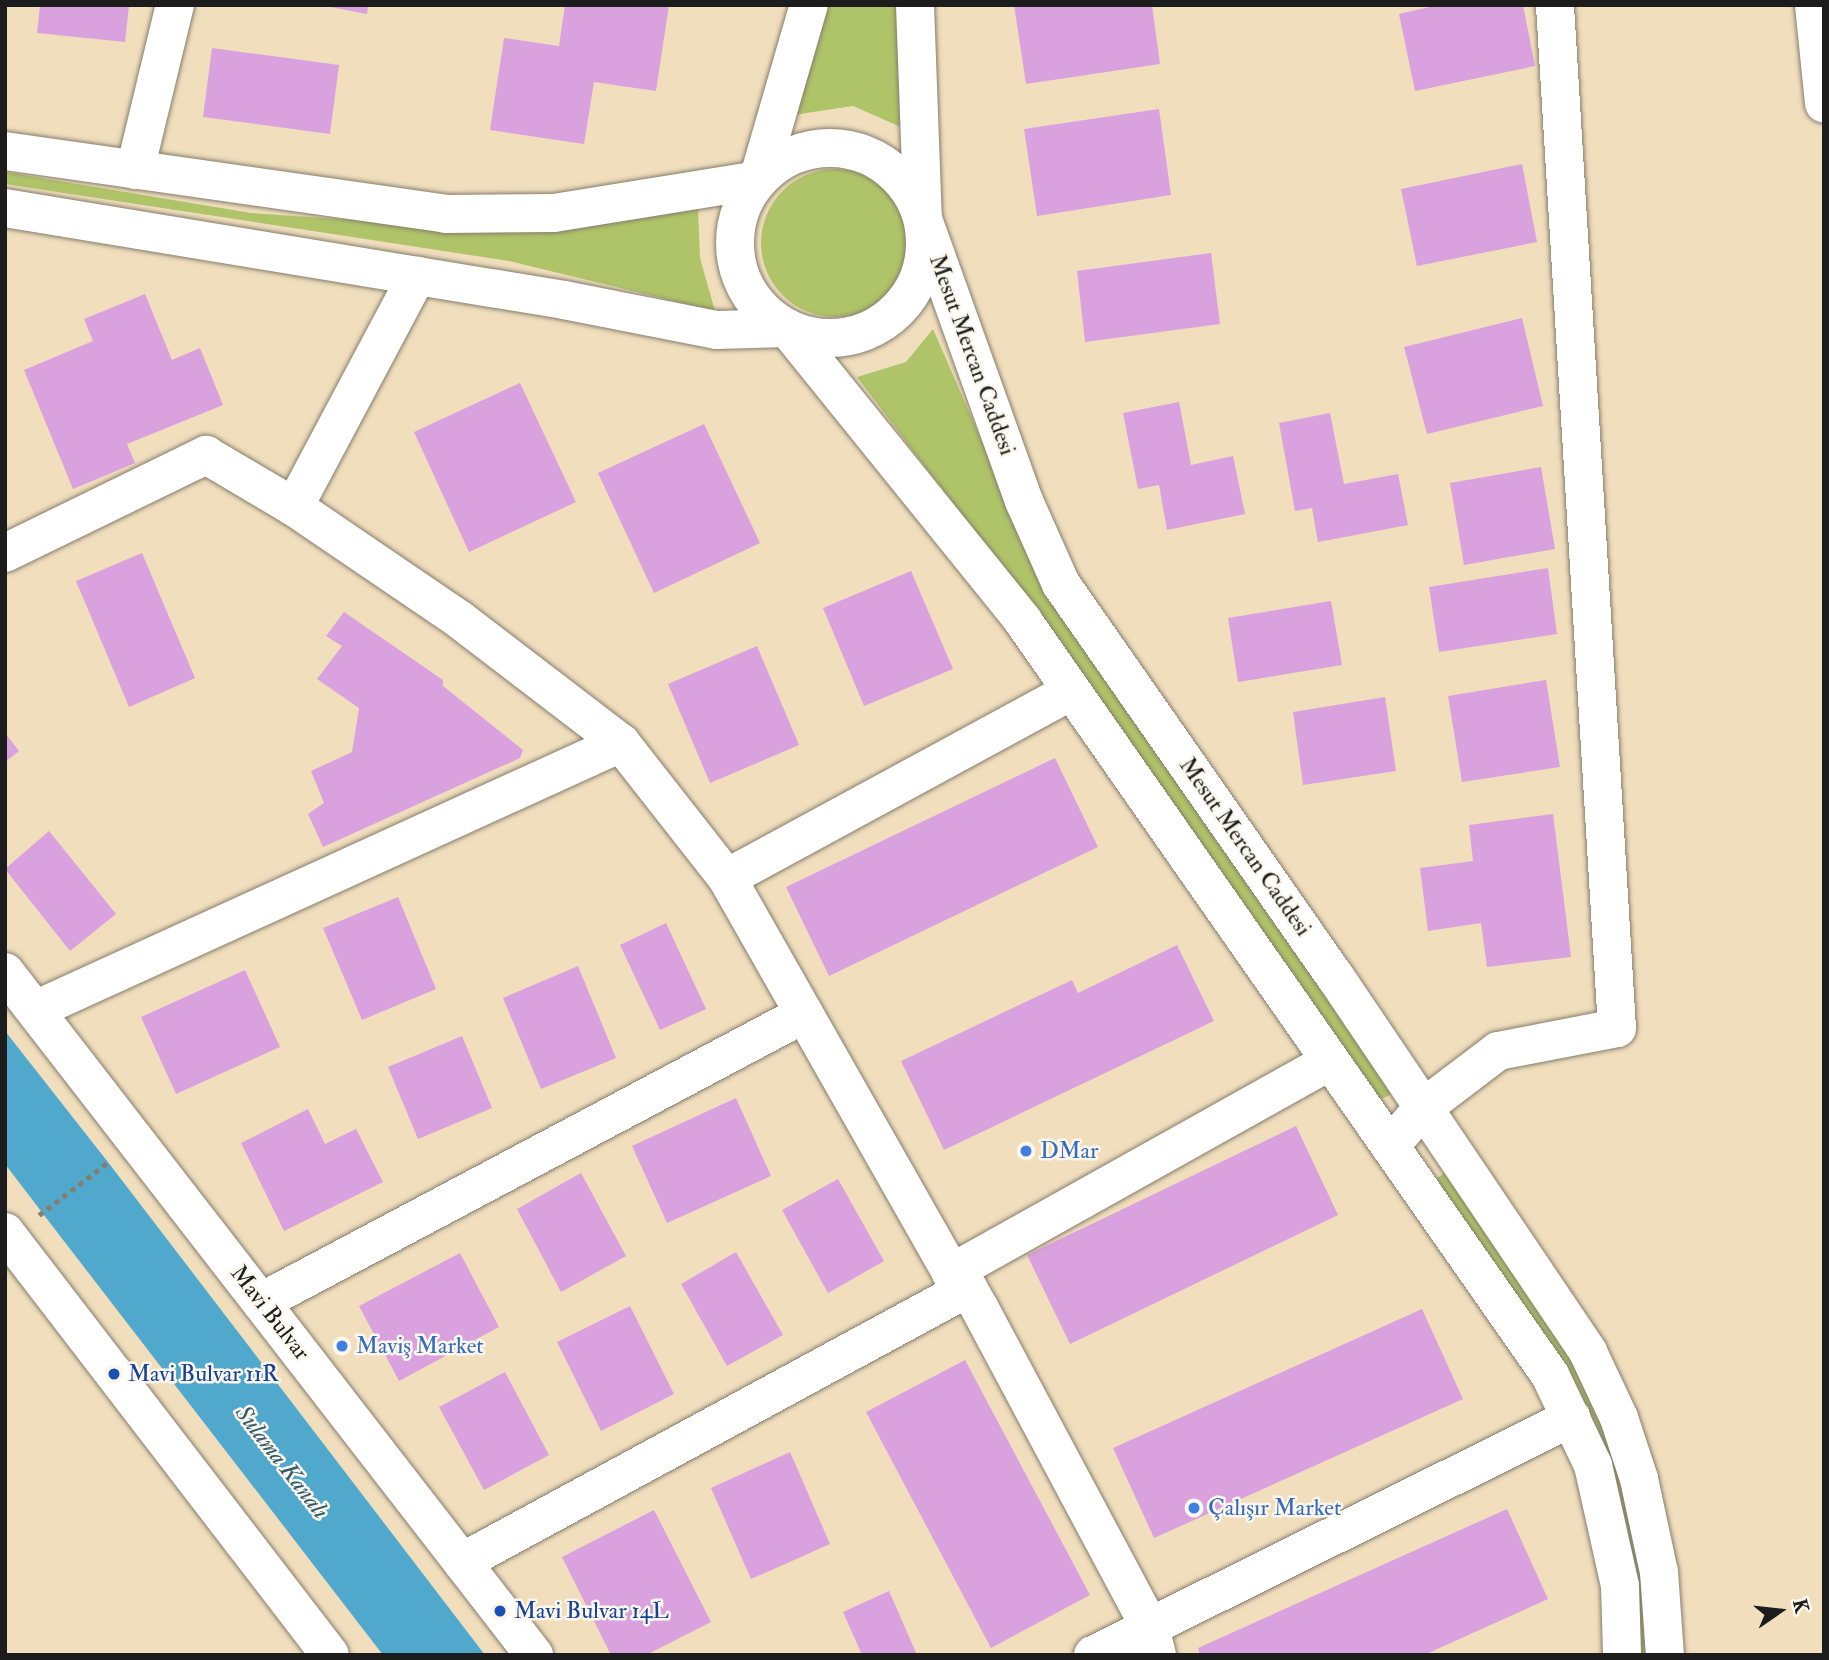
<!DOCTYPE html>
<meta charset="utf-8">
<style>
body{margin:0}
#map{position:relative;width:1829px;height:1660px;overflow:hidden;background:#f0debd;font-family:"IM FELL Double Pica",serif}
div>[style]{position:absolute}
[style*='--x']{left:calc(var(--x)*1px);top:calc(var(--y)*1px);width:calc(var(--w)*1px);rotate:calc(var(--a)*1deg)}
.green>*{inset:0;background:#afc468}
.round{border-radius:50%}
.water>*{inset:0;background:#50a9cd}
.building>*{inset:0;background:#daa1df}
.path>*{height:4.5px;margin-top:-2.25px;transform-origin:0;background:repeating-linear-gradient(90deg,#867d6c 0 5px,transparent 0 10px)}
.roads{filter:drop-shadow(0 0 2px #867d6c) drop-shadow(0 0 2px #867d6c)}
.minor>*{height:38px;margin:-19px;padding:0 19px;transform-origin:19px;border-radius:19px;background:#fff}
.major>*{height:38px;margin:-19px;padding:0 19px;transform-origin:19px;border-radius:19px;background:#fff}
.major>.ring{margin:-19px;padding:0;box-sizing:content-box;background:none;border:38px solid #fff;border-radius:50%}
.highway>*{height:38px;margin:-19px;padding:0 19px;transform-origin:19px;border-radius:19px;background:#fff}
.dots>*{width:19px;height:19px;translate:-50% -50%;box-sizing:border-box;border:4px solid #fbf7ec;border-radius:50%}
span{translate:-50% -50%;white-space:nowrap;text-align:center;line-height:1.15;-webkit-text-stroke:5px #fbf7ec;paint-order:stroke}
.street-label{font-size:23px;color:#1c1c1c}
.shop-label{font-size:23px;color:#366cbe}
.left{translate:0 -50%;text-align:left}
.transit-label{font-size:23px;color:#164399}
.water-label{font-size:24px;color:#335b6c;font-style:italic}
.frame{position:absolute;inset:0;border:7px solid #1c1c1c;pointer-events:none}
.north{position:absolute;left:1745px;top:1576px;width:70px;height:70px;-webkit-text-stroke:5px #fbf7ec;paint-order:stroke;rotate:76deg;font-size:19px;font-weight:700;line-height:28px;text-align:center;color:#1c1c1c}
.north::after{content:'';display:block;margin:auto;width:24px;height:32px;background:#1c1c1c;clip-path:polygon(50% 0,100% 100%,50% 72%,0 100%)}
</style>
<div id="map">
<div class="green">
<i style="clip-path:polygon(829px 5px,899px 5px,903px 128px,853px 106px,793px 115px)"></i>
<i class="round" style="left:761px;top:169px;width:148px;height:148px"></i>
<i style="clip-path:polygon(5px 172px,251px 213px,514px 231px,698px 207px,700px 258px,715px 311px,509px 261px,5px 184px)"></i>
<i style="clip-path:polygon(933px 329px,1053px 605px,1397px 1092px,1379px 1100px,1038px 615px,857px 377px,906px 362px)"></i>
<i style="clip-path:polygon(1449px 1170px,1576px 1369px,1619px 1460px,1646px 1585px,1648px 1655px,1637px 1655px,1636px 1587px,1434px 1180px)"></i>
</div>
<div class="water">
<i style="clip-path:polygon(5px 1031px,111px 1166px,485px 1655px,383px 1655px,57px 1232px,5px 1164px)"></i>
</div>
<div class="building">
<i style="clip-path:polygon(40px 5px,129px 5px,125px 42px,37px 33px)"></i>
<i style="clip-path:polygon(320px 5px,368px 5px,367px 14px)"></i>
<i style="clip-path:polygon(565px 5px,669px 5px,656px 91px,594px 82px,584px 144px,490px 130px,504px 38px,559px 46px)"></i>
<i style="clip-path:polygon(1014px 5px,1152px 5px,1160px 64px,1026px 84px)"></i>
<i style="clip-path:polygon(1438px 5px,1523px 5px,1535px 66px,1415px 91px,1399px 14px)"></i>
<i style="clip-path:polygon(212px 48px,339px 65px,330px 134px,203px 117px)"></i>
<i style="clip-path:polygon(1159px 109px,1171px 195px,1037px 216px,1024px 129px)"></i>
<i style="clip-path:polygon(1522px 164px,1537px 242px,1417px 266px,1401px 189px)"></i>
<i style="clip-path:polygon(1211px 253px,1220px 324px,1085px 342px,1077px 271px)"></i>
<i style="clip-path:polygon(145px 294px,172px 360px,200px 348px,223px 405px,127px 444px,135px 463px,73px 489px,24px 370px,93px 341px,84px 319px)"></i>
<i style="clip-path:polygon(1522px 318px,1543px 406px,1427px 434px,1404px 347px)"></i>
<i style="clip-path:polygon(520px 383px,576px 502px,469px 552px,414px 432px)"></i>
<i style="clip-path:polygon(1179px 402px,1191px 465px,1233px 456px,1245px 514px,1167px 530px,1159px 485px,1138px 489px,1123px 413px)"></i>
<i style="clip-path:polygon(1330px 413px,1344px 484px,1398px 474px,1408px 525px,1318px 542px,1312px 508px,1295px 511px,1279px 423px)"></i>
<i style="clip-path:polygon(704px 424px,760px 543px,654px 593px,598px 473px)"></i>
<i style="clip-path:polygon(1541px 467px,1555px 549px,1464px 565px,1450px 483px)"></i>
<i style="clip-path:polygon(142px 553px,195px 678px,129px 707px,76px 581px)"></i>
<i style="clip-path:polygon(1548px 568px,1557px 634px,1439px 652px,1429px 587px)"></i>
<i style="clip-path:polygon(911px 571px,953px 669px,864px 706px,823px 608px)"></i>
<i style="clip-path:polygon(1331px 601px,1342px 665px,1238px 682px,1228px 618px)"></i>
<i style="clip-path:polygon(344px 612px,443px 680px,443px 686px,523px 750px,520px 758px,323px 847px,308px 814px,324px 803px,311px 771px,352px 752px,359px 708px,317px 679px,342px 646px,326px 636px)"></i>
<i style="clip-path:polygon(757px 646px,799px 745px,710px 783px,668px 684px)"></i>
<i style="clip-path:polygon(1546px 680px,1560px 767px,1462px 782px,1448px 696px)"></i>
<i style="clip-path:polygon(1385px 697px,1396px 771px,1303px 785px,1293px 712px)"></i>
<i style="clip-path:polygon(5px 733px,19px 751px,5px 762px)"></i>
<i style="clip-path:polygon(1055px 758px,1098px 847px,829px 976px,786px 887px)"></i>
<i style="clip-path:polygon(1553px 814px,1571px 957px,1487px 967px,1481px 923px,1428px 931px,1420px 868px,1473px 861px,1469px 825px)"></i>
<i style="clip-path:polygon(49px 831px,116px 914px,70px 951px,5px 869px)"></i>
<i style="clip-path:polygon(398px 897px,436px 989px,362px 1020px,323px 928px)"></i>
<i style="clip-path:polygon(666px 923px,706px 1009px,660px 1030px,620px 945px)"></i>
<i style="clip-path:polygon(1177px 945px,1214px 1021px,944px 1150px,901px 1061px,1072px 980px,1078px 993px)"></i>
<i style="clip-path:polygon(578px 966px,616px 1058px,541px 1089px,503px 998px)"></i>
<i style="clip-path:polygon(245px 970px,280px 1047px,176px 1094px,141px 1017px)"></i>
<i style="clip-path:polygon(462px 1036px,492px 1108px,418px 1139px,388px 1067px)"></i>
<i style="clip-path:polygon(736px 1098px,771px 1176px,667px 1223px,632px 1146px)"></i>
<i style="clip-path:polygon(308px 1109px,325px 1144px,356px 1129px,383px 1182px,284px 1231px,241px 1143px)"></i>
<i style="clip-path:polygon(1296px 1126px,1338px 1215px,1070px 1344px,1027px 1255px)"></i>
<i style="clip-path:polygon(581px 1173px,626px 1256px,561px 1292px,517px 1209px)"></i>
<i style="clip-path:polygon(838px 1179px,884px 1261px,828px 1293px,782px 1210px)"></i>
<i style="clip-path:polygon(736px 1252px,783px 1335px,727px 1366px,681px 1284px)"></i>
<i style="clip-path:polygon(460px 1253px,499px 1327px,399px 1381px,359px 1306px)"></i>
<i style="clip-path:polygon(630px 1306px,674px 1394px,601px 1431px,557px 1342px)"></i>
<i style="clip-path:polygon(1422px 1309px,1463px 1399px,1154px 1538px,1113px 1448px)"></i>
<i style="clip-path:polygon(965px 1360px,1090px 1595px,991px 1648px,866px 1412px)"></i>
<i style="clip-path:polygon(505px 1372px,549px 1455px,484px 1490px,439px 1407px)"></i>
<i style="clip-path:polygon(790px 1452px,830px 1544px,751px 1579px,711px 1488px)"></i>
<i style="clip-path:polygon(1507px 1509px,1548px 1599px,1424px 1655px,1200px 1655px,1198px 1648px)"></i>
<i style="clip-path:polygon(654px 1510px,711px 1622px,646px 1655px,611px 1655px,562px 1557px)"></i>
<i style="clip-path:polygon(889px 1591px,917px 1655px,862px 1655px,843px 1612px)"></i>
</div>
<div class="path">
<i style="--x:39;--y:1215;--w:86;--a:-37.4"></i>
</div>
<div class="roads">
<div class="minor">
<i style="--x:135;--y:170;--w:170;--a:-76.4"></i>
<i style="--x:294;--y:507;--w:262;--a:-62"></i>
<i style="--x:5;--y:553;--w:224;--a:-26"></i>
<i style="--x:206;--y:455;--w:102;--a:30.6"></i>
<i style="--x:294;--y:507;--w:201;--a:34.2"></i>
<i style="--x:460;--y:620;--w:203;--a:37.4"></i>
<i style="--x:621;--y:743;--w:172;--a:51.9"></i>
<i style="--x:727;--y:878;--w:454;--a:60.4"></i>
<i style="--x:951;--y:1273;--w:23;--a:41"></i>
<i style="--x:968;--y:1288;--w:24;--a:60"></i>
<i style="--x:980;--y:1309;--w:361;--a:61.9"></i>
<i style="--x:1150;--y:1627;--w:29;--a:76"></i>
<i style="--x:727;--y:878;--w:392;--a:-28.5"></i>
<i style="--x:35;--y:1010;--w:644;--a:-24.5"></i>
<i style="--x:1390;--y:1146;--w:50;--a:-49"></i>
<i style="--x:1423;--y:1108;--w:94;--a:-37.2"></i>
<i style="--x:1498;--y:1051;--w:121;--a:-10.9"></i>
<i style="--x:1617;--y:1028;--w:1025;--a:-93.47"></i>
<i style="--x:951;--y:1273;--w:434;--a:-29.2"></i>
<i style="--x:261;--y:1302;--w:615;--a:-27.94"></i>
<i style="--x:462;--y:1562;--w:575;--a:-28.44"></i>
<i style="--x:1093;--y:1655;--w:534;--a:-26.37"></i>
</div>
<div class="major">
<i style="--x:915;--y:5;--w:214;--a:87.9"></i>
<i style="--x:923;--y:219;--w:300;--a:70.3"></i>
<i style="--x:1024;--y:501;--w:91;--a:66"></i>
<i style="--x:1061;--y:584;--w:480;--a:55.1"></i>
<i style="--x:1336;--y:978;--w:451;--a:56"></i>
<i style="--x:1588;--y:1352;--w:73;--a:64.8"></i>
<i style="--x:1619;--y:1418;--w:64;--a:71.8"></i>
<i style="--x:1639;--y:1479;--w:95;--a:77.9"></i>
<i style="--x:1659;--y:1572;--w:83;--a:85.9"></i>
<i class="ring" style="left:735px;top:148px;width:152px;height:152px"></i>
<i style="--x:5;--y:151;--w:444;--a:8.1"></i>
<i style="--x:445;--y:214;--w:109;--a:-0.5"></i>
<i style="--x:554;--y:213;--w:207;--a:-9.2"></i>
<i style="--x:758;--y:180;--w:182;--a:-73.8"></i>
<i style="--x:5;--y:208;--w:567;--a:9.35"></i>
<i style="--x:564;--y:300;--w:156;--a:11.1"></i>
<i style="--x:717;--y:330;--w:70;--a:-1.6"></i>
<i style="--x:787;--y:328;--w:376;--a:51.1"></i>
<i style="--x:1023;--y:621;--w:920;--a:55.05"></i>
<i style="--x:1550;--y:1375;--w:100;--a:64.5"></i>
<i style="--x:1593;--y:1465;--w:124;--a:77.4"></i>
<i style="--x:1620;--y:1586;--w:69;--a:88.3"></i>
<i style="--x:5;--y:972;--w:864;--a:52.24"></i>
<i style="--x:5;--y:1232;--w:533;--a:52.46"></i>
</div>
<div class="highway">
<i style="--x:1814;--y:5;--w:99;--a:84.2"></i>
</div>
</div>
<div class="dots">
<i style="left:1026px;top:1151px;background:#3f7fe0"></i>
<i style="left:342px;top:1346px;background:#3f7fe0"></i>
<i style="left:114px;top:1374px;background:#1a4fb4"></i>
<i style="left:1194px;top:1508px;background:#3f7fe0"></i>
<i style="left:500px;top:1611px;background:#1a4fb4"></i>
</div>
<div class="street-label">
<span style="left:972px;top:355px;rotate:70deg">Mesut Mercan Caddesi</span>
<span style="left:1245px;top:847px;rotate:55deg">Mesut Mercan Caddesi</span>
<span style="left:270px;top:1313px;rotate:52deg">Mavi Bulvar</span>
</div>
<div class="shop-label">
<span class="left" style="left:1040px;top:1151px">DMar</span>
<span class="left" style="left:356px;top:1346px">Maviş Market</span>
<span class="left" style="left:1208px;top:1508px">Çalışır Market</span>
</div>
<div class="transit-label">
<span class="left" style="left:128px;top:1374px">Mavi Bulvar 11R</span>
<span class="left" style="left:514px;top:1611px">Mavi Bulvar 14L</span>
</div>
<div class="water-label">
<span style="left:282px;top:1462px;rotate:52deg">Sulama Kanalı</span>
</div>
<div class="frame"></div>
<div class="north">K</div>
</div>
